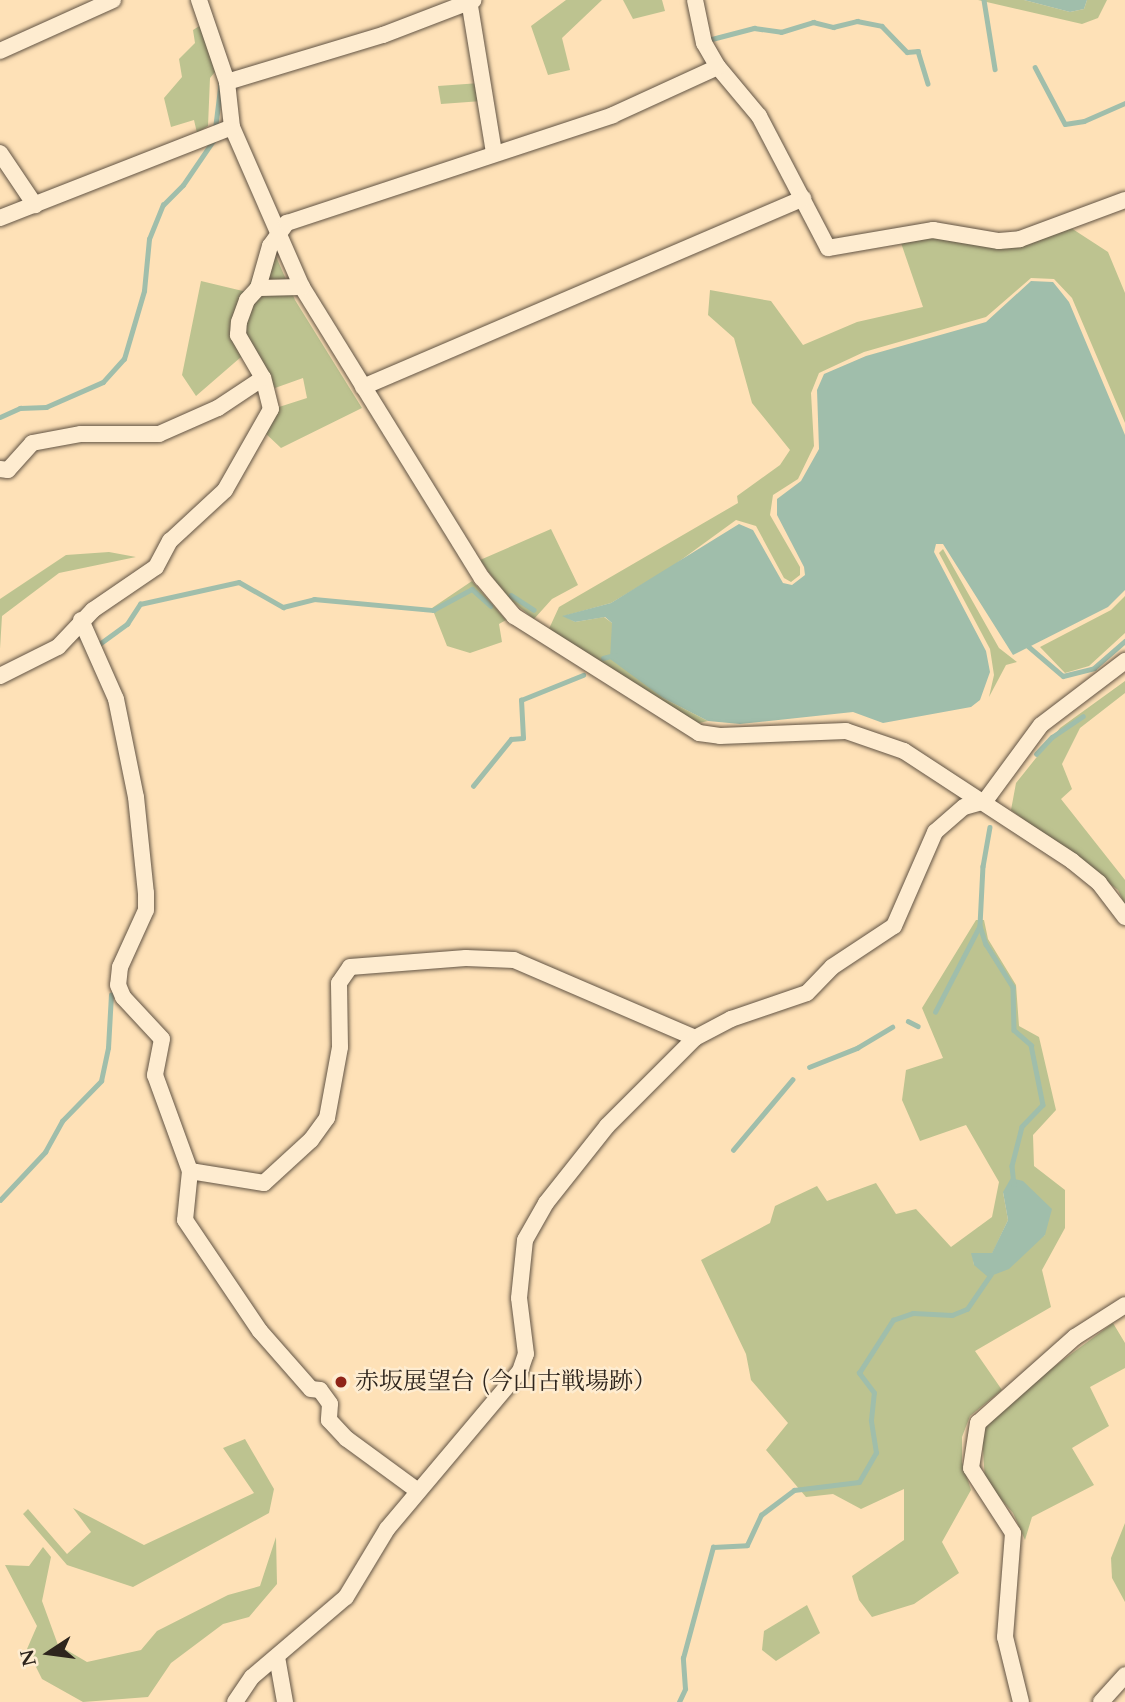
<!DOCTYPE html>
<meta charset="utf-8">
<style>
body{margin:0}
#map{position:relative;width:1125px;height:1702px;overflow:hidden;background:#fee1b7;font-family:Cardo,"Noto Serif JP",serif}
div>[style]{position:absolute}
[style*='--x']{left:calc(var(--x)*1px);top:calc(var(--y)*1px);width:calc(var(--w)*1px);rotate:calc(var(--a)*1deg)}
.green>*{inset:0;background:#bdc390}
.water>*{inset:0;background:#a0beab}
.stream>*{height:4.5px;margin:-2.25px;padding:0 2.25px;transform-origin:2.25px;border-radius:2.25px;background:#a0beab}
.roads{filter:drop-shadow(0 0 2px #625444) drop-shadow(0 0 2px #625444)}
.minor>*{height:16px;margin:-8px;padding:0 8px;transform-origin:8px;border-radius:8px;background:#feecd0}
.dots>*{width:19px;height:19px;translate:-50% -50%;box-sizing:border-box;border:4px solid #feecd0;border-radius:50%}
span{translate:-50% -50%;white-space:nowrap;text-align:center;line-height:1.15;-webkit-text-stroke:5px #feecd0;paint-order:stroke}
.poi-label{font-size:24px;color:#2e251d}
.left{translate:0 -50%;text-align:left}
.north{position:absolute;left:14px;top:1618px;width:70px;height:70px;-webkit-text-stroke:5px #feecd0;paint-order:stroke;rotate:257deg;font-size:19px;font-weight:700;line-height:28px;text-align:center;color:#2e251d}
.north::after{content:'';display:block;margin:auto;width:24px;height:32px;background:#2e251d;clip-path:polygon(50% 0,100% 100%,50% 72%,0 100%)}
</style>
<div id="map">
<div class="green">
<i style="clip-path:polygon(566px 0,602px 0,562px 38px,570px 70px,548px 75px,531px 26px)"></i>
<i style="clip-path:polygon(623px 0,662px 0,665px 11px,633px 19px)"></i>
<i style="clip-path:polygon(978px 0,1024px 0,1070px 12px,1084px 9px,1087px 0,1107px 0,1098px 18px,1082px 24px)"></i>
<i style="clip-path:polygon(201px 25px,215px 72px,210px 78px,208px 126px,197px 133px,194px 120px,171px 127px,164px 98px,182px 77px,179px 59px,195px 43px,193px 30px)"></i>
<i style="clip-path:polygon(480px 83px,482px 101px,441px 104px,438px 86px)"></i>
<i style="clip-path:polygon(1068px 226px,1108px 252px,1125px 293px,1125px 423px,1072px 298px,1054px 279px,1031px 278px,986px 317px,864px 352px,819px 373px,811px 393px,814px 446px,798px 479px,773px 495px,770px 515px,800px 567px,800px 575px,791px 582px,784px 578px,756px 526px,736px 520px,670px 568px,611px 603px,564px 616px,575px 622px,604px 617px,612px 623px,613px 650px,663px 698px,708px 721px,695px 724px,548px 631px,559px 607px,738px 503px,737px 496px,780px 465px,790px 450px,752px 403px,734px 338px,708px 315px,710px 290px,771px 301px,803px 345px,857px 322px,923px 307px,900px 240px,935px 234px,1007px 247px)"></i>
<i style="clip-path:polygon(267px 236px,295px 300px,362px 408px,281px 448px,263px 431px,279px 407px,307px 398px,303px 378px,275px 388px,264px 369px,241px 357px,196px 396px,182px 375px,201px 281px,247px 292px)"></i>
<i style="clip-path:polygon(551px 529px,578px 585px,552px 599px,534px 619px,506px 596px,480px 560px)"></i>
<i style="clip-path:polygon(943px 549px,999px 648px,1017px 662px,1006px 665px,989px 697px,994px 675px,990px 649px,939px 553px)"></i>
<i style="clip-path:polygon(109px 552px,136px 557px,59px 573px,2px 616px,0 649px,0 599px,66px 555px)"></i>
<i style="clip-path:polygon(472px 581px,506px 620px,499px 624px,502px 642px,470px 653px,447px 646px,432px 608px)"></i>
<i style="clip-path:polygon(1125px 596px,1125px 633px,1089px 666px,1065px 673px,1040px 647px,1111px 610px)"></i>
<i style="clip-path:polygon(1125px 681px,1125px 693px,1080px 728px,1062px 764px,1072px 789px,1061px 799px,1125px 880px,1125px 905px,1118px 890px,1011px 810px,1016px 783px,1060px 728px)"></i>
<i style="clip-path:polygon(evenodd,976px 920px,984px 920px,988px 939px,1016px 985px,1019px 1026px,1039px 1037px,1056px 1110px,1033px 1135px,1034px 1166px,1065px 1190px,1065px 1228px,1042px 1270px,1051px 1307px,975px 1351px,1002px 1390px,970px 1416px,962px 1437px,962px 1462px,971px 1490px,942px 1542px,959px 1573px,914px 1604px,872px 1617px,859px 1600px,852px 1576px,904px 1540px,904px 1489px,861px 1509px,833px 1494px,806px 1497px,766px 1450px,788px 1423px,751px 1380px,746px 1354px,701px 1260px,770px 1223px,775px 1206px,817px 1186px,827px 1201px,876px 1183px,896px 1214px,916px 1209px,951px 1247px,992px 1217px,999px 1182px,966px 1125px,920px 1141px,902px 1100px,906px 1070px,943px 1058px,922px 1008px,976px 920px,1003px 1192px,1045px 1235px,974px 1265px,972px 1253px,992px 1254px,1008px 1220px,1003px 1192px)"></i>
<i style="clip-path:polygon(1113px 1323px,1125px 1343px,1125px 1368px,1090px 1387px,1109px 1426px,1072px 1448px,1094px 1485px,1032px 1517px,1025px 1540px,1013px 1513px,985px 1481px,982px 1434px,998px 1408px)"></i>
<i style="clip-path:polygon(245px 1439px,274px 1489px,269px 1513px,133px 1587px,67px 1565px,23px 1514px,28px 1509px,67px 1554px,91px 1532px,73px 1508px,144px 1545px,254px 1493px,223px 1448px)"></i>
<i style="clip-path:polygon(1125px 1523px,1125px 1602px,1112px 1578px,1111px 1558px)"></i>
<i style="clip-path:polygon(276px 1537px,277px 1584px,249px 1617px,223px 1624px,171px 1663px,148px 1697px,83px 1702px,42px 1679px,27px 1649px,37px 1626px,5px 1565px,29px 1566px,43px 1547px,51px 1557px,42px 1601px,58px 1645px,87px 1662px,141px 1650px,157px 1631px,228px 1595px,260px 1586px)"></i>
<i style="clip-path:polygon(807px 1605px,820px 1633px,776px 1661px,762px 1650px,764px 1631px)"></i>
</div>
<div class="water">
<i style="clip-path:polygon(1024px 0,1087px 0,1084px 9px,1070px 12px)"></i>
<i style="clip-path:polygon(1031px 281px,1053px 282px,1069px 302px,1125px 435px,1125px 590px,1108px 607px,1013px 655px,943px 544px,936px 544px,934px 552px,986px 651px,990px 672px,980px 700px,971px 707px,883px 723px,853px 712px,740px 724px,708px 721px,663px 698px,610px 659px,612px 623px,605px 617px,575px 622px,562px 616px,611px 603px,739px 524px,753px 530px,783px 583px,792px 585px,805px 575px,804px 567px,777px 515px,777px 499px,801px 481px,819px 449px,817px 390px,824px 374px,866px 356px,986px 322px)"></i>
<i style="clip-path:polygon(1011px 1178px,1023px 1181px,1052px 1209px,1045px 1235px,1009px 1269px,988px 1277px,974px 1265px,971px 1253px,992px 1253px,1008px 1220px,1003px 1192px)"></i>
</div>
<div class="stream">
<i style="--x:984;--y:0;--w:70;--a:80.9"></i>
<i style="--x:708;--y:40;--w:48;--a:-14.6"></i>
<i style="--x:754;--y:28;--w:27;--a:8"></i>
<i style="--x:781;--y:32;--w:34;--a:-17"></i>
<i style="--x:813;--y:22;--w:21;--a:14"></i>
<i style="--x:833;--y:27;--w:25;--a:-14"></i>
<i style="--x:857;--y:21;--w:25;--a:11"></i>
<i style="--x:882;--y:26;--w:36;--a:46"></i>
<i style="--x:907;--y:52;--w:11;--a:-5"></i>
<i style="--x:918;--y:51;--w:34;--a:73"></i>
<i style="--x:1035;--y:67;--w:64;--a:62.2"></i>
<i style="--x:1065;--y:124;--w:19;--a:-9"></i>
<i style="--x:1084;--y:121;--w:45;--a:-23.7"></i>
<i style="--x:215;--y:129;--w:49;--a:-83"></i>
<i style="--x:0;--y:417;--w:22;--a:-24"></i>
<i style="--x:20;--y:408;--w:26;--a:-2"></i>
<i style="--x:46;--y:407;--w:62;--a:-23.7"></i>
<i style="--x:103;--y:382;--w:31;--a:-48"></i>
<i style="--x:124;--y:359;--w:71;--a:-73.6"></i>
<i style="--x:144;--y:291;--w:52;--a:-84.5"></i>
<i style="--x:149;--y:239;--w:37;--a:-68"></i>
<i style="--x:163;--y:205;--w:28;--a:-45"></i>
<i style="--x:183;--y:185;--w:57;--a:-55.8"></i>
<i style="--x:511;--y:595;--w:27;--a:33"></i>
<i style="--x:98;--y:645;--w:36;--a:-36"></i>
<i style="--x:127;--y:624;--w:24;--a:-57"></i>
<i style="--x:140;--y:604;--w:101;--a:-12.5"></i>
<i style="--x:239;--y:582;--w:51;--a:29.6"></i>
<i style="--x:283;--y:607;--w:32;--a:-14"></i>
<i style="--x:314;--y:599;--w:120;--a:5.3"></i>
<i style="--x:433;--y:610;--w:44;--a:-28.3"></i>
<i style="--x:472;--y:589;--w:25;--a:42"></i>
<i style="--x:1028;--y:646;--w:46;--a:40.6"></i>
<i style="--x:1063;--y:676;--w:32;--a:-14"></i>
<i style="--x:1094;--y:668;--w:41;--a:-41.1"></i>
<i style="--x:603;--y:658;--w:12;--a:-14"></i>
<i style="--x:1036;--y:754;--w:23;--a:-47"></i>
<i style="--x:1052;--y:737;--w:37;--a:-34"></i>
<i style="--x:473;--y:786;--w:60;--a:-51"></i>
<i style="--x:511;--y:739;--w:12;--a:-5"></i>
<i style="--x:523;--y:738;--w:38;--a:-93"></i>
<i style="--x:521;--y:700;--w:67;--a:-22"></i>
<i style="--x:990;--y:827;--w:40;--a:100"></i>
<i style="--x:983;--y:866;--w:60;--a:92.9"></i>
<i style="--x:980;--y:926;--w:19;--a:72"></i>
<i style="--x:986;--y:944;--w:51;--a:57.9"></i>
<i style="--x:1013;--y:987;--w:43;--a:88.7"></i>
<i style="--x:1014;--y:1030;--w:23;--a:41"></i>
<i style="--x:1031;--y:1045;--w:61;--a:78.7"></i>
<i style="--x:1043;--y:1105;--w:30;--a:134"></i>
<i style="--x:1022;--y:1127;--w:40;--a:104.4"></i>
<i style="--x:1012;--y:1166;--w:18;--a:84"></i>
<i style="--x:935;--y:1012;--w:96;--a:-62.6"></i>
<i style="--x:908;--y:1021;--w:11;--a:27"></i>
<i style="--x:809;--y:1067;--w:52;--a:-21.6"></i>
<i style="--x:857;--y:1048;--w:41;--a:-31"></i>
<i style="--x:733;--y:1150;--w:92;--a:-49.9"></i>
<i style="--x:0;--y:1200;--w:66;--a:-46.8"></i>
<i style="--x:45;--y:1152;--w:35;--a:-61"></i>
<i style="--x:62;--y:1121;--w:56;--a:-45.7"></i>
<i style="--x:101;--y:1081;--w:34;--a:-78"></i>
<i style="--x:108;--y:1048;--w:53;--a:-86.8"></i>
<i style="--x:679;--y:1702;--w:14;--a:-65"></i>
<i style="--x:685;--y:1689;--w:31;--a:-94"></i>
<i style="--x:683;--y:1658;--w:115;--a:-74.9"></i>
<i style="--x:713;--y:1547;--w:34;--a:-3"></i>
<i style="--x:747;--y:1545;--w:33;--a:-65"></i>
<i style="--x:761;--y:1515;--w:41;--a:-37.1"></i>
<i style="--x:794;--y:1490;--w:65;--a:-7"></i>
<i style="--x:859;--y:1482;--w:34;--a:-60"></i>
<i style="--x:876;--y:1453;--w:33;--a:-99"></i>
<i style="--x:871;--y:1420;--w:27;--a:-84"></i>
<i style="--x:874;--y:1393;--w:25;--a:-127"></i>
<i style="--x:859;--y:1373;--w:63;--a:-57.3"></i>
<i style="--x:893;--y:1320;--w:21;--a:-19"></i>
<i style="--x:913;--y:1313;--w:39;--a:3"></i>
<i style="--x:952;--y:1315;--w:16;--a:-22"></i>
<i style="--x:967;--y:1309;--w:42;--a:-55.6"></i>
</div>
<div class="roads">
<div class="minor">
<i style="--x:199;--y:0;--w:87;--a:71.1"></i>
<i style="--x:227;--y:82;--w:45;--a:83.7"></i>
<i style="--x:232;--y:127;--w:175;--a:66.4"></i>
<i style="--x:302;--y:287;--w:342;--a:58.3"></i>
<i style="--x:482;--y:578;--w:50;--a:49.9"></i>
<i style="--x:514;--y:616;--w:219;--a:32.3"></i>
<i style="--x:699;--y:733;--w:21;--a:8"></i>
<i style="--x:720;--y:736;--w:126;--a:-2.3"></i>
<i style="--x:846;--y:731;--w:61;--a:19"></i>
<i style="--x:904;--y:751;--w:201;--a:33.2"></i>
<i style="--x:1072;--y:861;--w:35;--a:39"></i>
<i style="--x:1099;--y:883;--w:43;--a:52.6"></i>
<i style="--x:469;--y:0;--w:154;--a:80.7"></i>
<i style="--x:695;--y:0;--w:44;--a:78.2"></i>
<i style="--x:704;--y:43;--w:28;--a:60"></i>
<i style="--x:718;--y:67;--w:64;--a:50.1"></i>
<i style="--x:759;--y:116;--w:149;--a:62.4"></i>
<i style="--x:828;--y:248;--w:107;--a:-9.7"></i>
<i style="--x:933;--y:230;--w:67;--a:9.5"></i>
<i style="--x:999;--y:241;--w:21;--a:-5"></i>
<i style="--x:1020;--y:239;--w:112;--a:-20.4"></i>
<i style="--x:0;--y:51;--w:124;--a:-24.3"></i>
<i style="--x:227;--y:82;--w:163;--a:-16.8"></i>
<i style="--x:383;--y:35;--w:97;--a:-21"></i>
<i style="--x:0;--y:153;--w:63;--a:56.1"></i>
<i style="--x:0;--y:218;--w:249;--a:-21.4"></i>
<i style="--x:258;--y:288;--w:44;--a:-1.3"></i>
<i style="--x:363;--y:387;--w:479;--a:-23.2"></i>
<i style="--x:0;--y:469;--w:8;--a:7"></i>
<i style="--x:8;--y:470;--w:36;--a:-48"></i>
<i style="--x:32;--y:443;--w:50;--a:-10.4"></i>
<i style="--x:81;--y:434;--w:78;--a:0"></i>
<i style="--x:159;--y:434;--w:64;--a:-23.8"></i>
<i style="--x:218;--y:408;--w:54;--a:-33.7"></i>
<i style="--x:81;--y:620;--w:86;--a:66.1"></i>
<i style="--x:116;--y:699;--w:100;--a:78.5"></i>
<i style="--x:136;--y:797;--w:97;--a:84.1"></i>
<i style="--x:146;--y:893;--w:17;--a:90"></i>
<i style="--x:146;--y:910;--w:63;--a:114.5"></i>
<i style="--x:120;--y:967;--w:18;--a:96"></i>
<i style="--x:118;--y:985;--w:13;--a:67"></i>
<i style="--x:123;--y:997;--w:57;--a:47.1"></i>
<i style="--x:162;--y:1039;--w:37;--a:101"></i>
<i style="--x:155;--y:1075;--w:102;--a:70"></i>
<i style="--x:190;--y:1171;--w:49;--a:95.8"></i>
<i style="--x:185;--y:1220;--w:134;--a:56"></i>
<i style="--x:260;--y:1331;--w:77;--a:48.7"></i>
<i style="--x:311;--y:1389;--w:9;--a:6"></i>
<i style="--x:320;--y:1390;--w:17;--a:54"></i>
<i style="--x:330;--y:1404;--w:16;--a:94"></i>
<i style="--x:329;--y:1420;--w:26;--a:47"></i>
<i style="--x:347;--y:1439;--w:88;--a:36.2"></i>
<i style="--x:0;--y:676;--w:65;--a:-26.6"></i>
<i style="--x:58;--y:647;--w:51;--a:-46.6"></i>
<i style="--x:93;--y:610;--w:76;--a:-34.3"></i>
<i style="--x:156;--y:567;--w:30;--a:-62"></i>
<i style="--x:170;--y:541;--w:75;--a:-42.8"></i>
<i style="--x:225;--y:490;--w:93;--a:-60.4"></i>
<i style="--x:271;--y:409;--w:32;--a:-104"></i>
<i style="--x:263;--y:378;--w:50;--a:-120.2"></i>
<i style="--x:238;--y:335;--w:13;--a:-86"></i>
<i style="--x:239;--y:322;--w:23;--a:-70"></i>
<i style="--x:247;--y:300;--w:16;--a:-47"></i>
<i style="--x:258;--y:288;--w:44;--a:-74.1"></i>
<i style="--x:270;--y:246;--w:29;--a:-54"></i>
<i style="--x:287;--y:223;--w:343;--a:-18.3"></i>
<i style="--x:613;--y:115;--w:115;--a:-24.6"></i>
<i style="--x:190;--y:1171;--w:75;--a:9.2"></i>
<i style="--x:264;--y:1183;--w:64;--a:-42.5"></i>
<i style="--x:311;--y:1140;--w:27;--a:-54"></i>
<i style="--x:327;--y:1118;--w:72;--a:-79.6"></i>
<i style="--x:340;--y:1047;--w:64;--a:-90.9"></i>
<i style="--x:339;--y:983;--w:19;--a:-55"></i>
<i style="--x:350;--y:967;--w:116;--a:-4.4"></i>
<i style="--x:466;--y:958;--w:48;--a:2.4"></i>
<i style="--x:514;--y:960;--w:197;--a:23.3"></i>
<i style="--x:277;--y:1657;--w:46;--a:79.9"></i>
<i style="--x:235;--y:1702;--w:30;--a:-56"></i>
<i style="--x:252;--y:1677;--w:123;--a:-40.4"></i>
<i style="--x:346;--y:1597;--w:79;--a:-58.9"></i>
<i style="--x:387;--y:1529;--w:207;--a:-49.9"></i>
<i style="--x:520;--y:1371;--w:18;--a:-71"></i>
<i style="--x:526;--y:1354;--w:56;--a:-97.1"></i>
<i style="--x:519;--y:1298;--w:58;--a:-84.1"></i>
<i style="--x:525;--y:1240;--w:43;--a:-60.4"></i>
<i style="--x:546;--y:1203;--w:98;--a:-51.6"></i>
<i style="--x:607;--y:1126;--w:124;--a:-45"></i>
<i style="--x:695;--y:1038;--w:41;--a:-27.8"></i>
<i style="--x:731;--y:1019;--w:80;--a:-18.9"></i>
<i style="--x:807;--y:993;--w:36;--a:-46"></i>
<i style="--x:832;--y:967;--w:74;--a:-33.5"></i>
<i style="--x:894;--y:926;--w:103;--a:-66.4"></i>
<i style="--x:935;--y:832;--w:38;--a:-41"></i>
<i style="--x:964;--y:807;--w:22;--a:-16"></i>
<i style="--x:985;--y:801;--w:94;--a:-53.6"></i>
<i style="--x:1041;--y:725;--w:106;--a:-37.3"></i>
<i style="--x:1021;--y:1702;--w:67;--a:-103.8"></i>
<i style="--x:1005;--y:1637;--w:104;--a:-85.6"></i>
<i style="--x:1013;--y:1533;--w:77;--a:-122.9"></i>
<i style="--x:971;--y:1468;--w:46;--a:-81.2"></i>
<i style="--x:978;--y:1423;--w:130;--a:-41.6"></i>
<i style="--x:1075;--y:1337;--w:59;--a:-32.6"></i>
<i style="--x:1101;--y:1702;--w:36;--a:-48"></i>
</div>
</div>
<div class="dots">
<i style="left:341px;top:1382px;background:#8f2418"></i>
</div>
<div class="poi-label">
<span class="left" style="left:355px;top:1382px">赤坂展望台 (今山古戦場跡）</span>
</div>
<div class="north">N</div>
</div>
